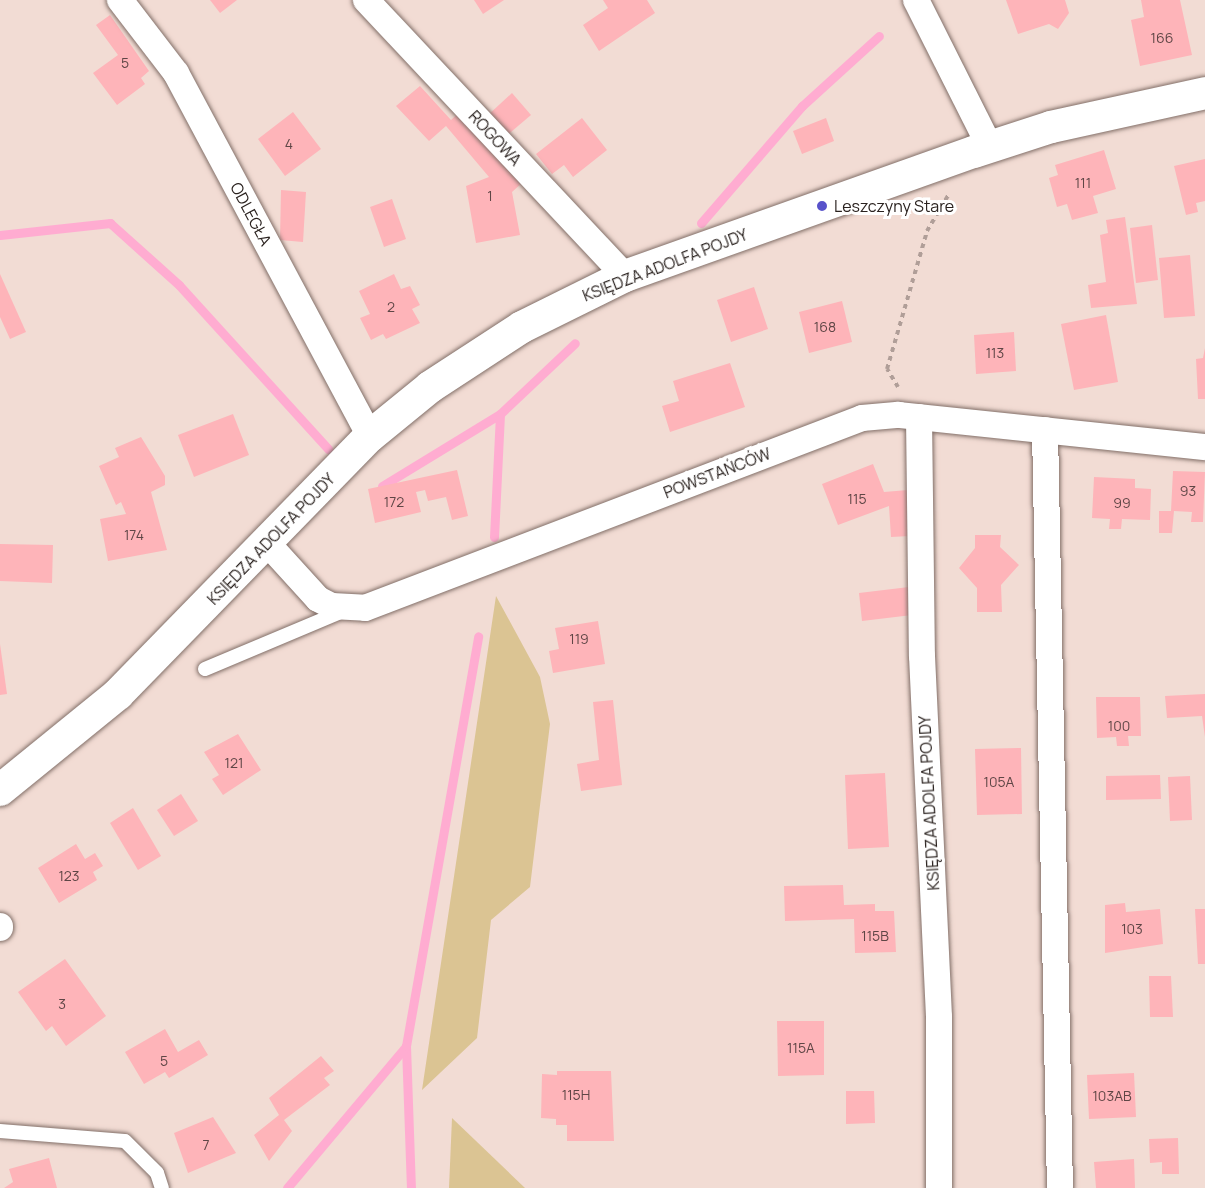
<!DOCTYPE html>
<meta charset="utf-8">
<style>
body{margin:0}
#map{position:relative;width:1205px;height:1188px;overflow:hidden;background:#f2dcd4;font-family:Manrope,sans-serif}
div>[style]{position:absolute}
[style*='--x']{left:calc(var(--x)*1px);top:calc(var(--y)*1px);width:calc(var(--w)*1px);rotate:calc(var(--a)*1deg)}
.green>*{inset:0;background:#dbc493}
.stream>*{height:9px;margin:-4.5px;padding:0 4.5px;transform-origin:4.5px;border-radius:4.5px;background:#ffacd1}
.building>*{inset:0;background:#feb4b9}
.path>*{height:4px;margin-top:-2px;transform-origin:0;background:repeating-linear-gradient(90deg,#b09e98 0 4.5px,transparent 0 9px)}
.roads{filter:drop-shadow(0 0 2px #826f68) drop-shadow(0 0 2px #826f68)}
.service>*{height:14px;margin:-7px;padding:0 7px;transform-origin:7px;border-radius:7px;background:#fff}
.minor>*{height:26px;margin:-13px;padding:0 13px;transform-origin:13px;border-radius:13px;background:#fff}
.tertiary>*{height:32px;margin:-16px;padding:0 16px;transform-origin:16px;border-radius:16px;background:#fff}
.dots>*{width:16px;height:16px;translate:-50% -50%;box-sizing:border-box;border:3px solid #fff;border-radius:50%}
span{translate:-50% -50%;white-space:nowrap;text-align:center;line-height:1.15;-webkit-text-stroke:6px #fff;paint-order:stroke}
.number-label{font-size:14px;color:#5f4646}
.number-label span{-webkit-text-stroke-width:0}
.street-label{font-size:16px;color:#2a221f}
.poi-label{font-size:16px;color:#2a221f}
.left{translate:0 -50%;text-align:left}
</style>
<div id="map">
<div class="green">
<i style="clip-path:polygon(496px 596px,540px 677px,550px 724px,530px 887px,491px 920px,477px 1038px,422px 1090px)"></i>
<i style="clip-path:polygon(452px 1118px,525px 1188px,449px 1188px)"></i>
</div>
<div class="stream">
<i style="--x:701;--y:223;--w:155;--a:-49.2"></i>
<i style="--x:802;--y:106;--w:104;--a:-42.3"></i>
<i style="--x:0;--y:235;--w:111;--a:-6.2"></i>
<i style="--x:110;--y:223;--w:93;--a:41.9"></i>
<i style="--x:179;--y:285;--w:222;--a:47.7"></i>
<i style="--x:382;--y:486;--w:138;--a:-31.4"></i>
<i style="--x:494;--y:537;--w:123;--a:-87.2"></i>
<i style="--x:500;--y:414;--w:103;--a:-43.4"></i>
<i style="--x:406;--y:1046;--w:142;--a:88"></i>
<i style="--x:287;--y:1188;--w:185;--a:-50"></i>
<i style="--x:406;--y:1046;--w:416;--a:-80"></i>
</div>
<div class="building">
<i style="clip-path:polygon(210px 0,237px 0,220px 13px)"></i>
<i style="clip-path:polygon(474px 0,504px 0,483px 14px)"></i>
<i style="clip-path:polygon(603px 0,647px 0,655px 13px,599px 51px,583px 25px,608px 8px)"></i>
<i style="clip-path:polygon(1006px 0,1065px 0,1069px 13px,1058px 29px,1049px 24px,1018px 34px)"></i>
<i style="clip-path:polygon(1141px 0,1180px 0,1192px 55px,1140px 66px,1131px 20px,1144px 17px)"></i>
<i style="clip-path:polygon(110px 15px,149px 71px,141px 78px,145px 84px,117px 105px,93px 73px,118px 55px,96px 25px)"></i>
<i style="clip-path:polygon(420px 86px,451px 120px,460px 112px,522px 183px,512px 192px,520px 235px,476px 243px,466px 186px,489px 177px,446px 126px,429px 141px,396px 106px)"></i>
<i style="clip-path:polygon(512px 93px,531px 115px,505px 137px,487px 116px)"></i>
<i style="clip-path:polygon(293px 112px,321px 149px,285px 176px,258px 139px)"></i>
<i style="clip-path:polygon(582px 118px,607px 150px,573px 177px,564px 165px,552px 174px,536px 154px)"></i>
<i style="clip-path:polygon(826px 118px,834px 141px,802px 154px,793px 131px)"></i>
<i style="clip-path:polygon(1104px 150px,1116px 189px,1093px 196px,1098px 213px,1072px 220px,1067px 204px,1057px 207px,1049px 178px,1058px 175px,1055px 165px)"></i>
<i style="clip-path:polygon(1205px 159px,1205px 201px,1196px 203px,1198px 212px,1186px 215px,1174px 166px)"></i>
<i style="clip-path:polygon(281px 190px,306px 192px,303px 242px,280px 240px)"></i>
<i style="clip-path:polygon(392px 199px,406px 239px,384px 247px,370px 207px)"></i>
<i style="clip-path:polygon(1125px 217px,1137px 304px,1091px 308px,1088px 285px,1106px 282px,1100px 235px,1108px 233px,1106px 220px)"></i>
<i style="clip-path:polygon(1152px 225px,1158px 280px,1136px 283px,1130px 228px)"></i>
<i style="clip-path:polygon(1190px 255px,1195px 316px,1164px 318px,1159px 258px)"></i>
<i style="clip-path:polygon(0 274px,26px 332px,10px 339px,0 317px)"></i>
<i style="clip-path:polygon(394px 274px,401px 289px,410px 286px,420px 305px,412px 309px,420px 323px,386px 339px,383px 334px,371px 340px,360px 318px,370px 314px,359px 291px)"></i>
<i style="clip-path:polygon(754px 287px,768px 329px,731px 342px,717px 300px)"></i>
<i style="clip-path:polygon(842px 301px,852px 342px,809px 353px,799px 312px)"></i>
<i style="clip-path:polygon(1106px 315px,1118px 382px,1074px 390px,1061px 324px)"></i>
<i style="clip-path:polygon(1014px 332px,1016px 371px,976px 374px,974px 335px)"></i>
<i style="clip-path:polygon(1205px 348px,1205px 399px,1198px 399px,1196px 359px,1203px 358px)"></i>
<i style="clip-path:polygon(730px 363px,745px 407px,670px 432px,662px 406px,679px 401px,673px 381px)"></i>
<i style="clip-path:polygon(233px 414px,249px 455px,194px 477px,178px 435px)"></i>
<i style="clip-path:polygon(141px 437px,165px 476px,165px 485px,151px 492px,167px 550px,108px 561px,100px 519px,126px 514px,121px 502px,116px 505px,99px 466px,119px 457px,115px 448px)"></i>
<i style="clip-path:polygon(873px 464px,884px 492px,908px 490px,910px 536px,891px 537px,889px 506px,838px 525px,822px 484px)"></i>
<i style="clip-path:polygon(457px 470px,468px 516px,452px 520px,446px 497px,428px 501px,425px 490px,416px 492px,421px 512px,375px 523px,368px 489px)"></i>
<i style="clip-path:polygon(1173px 471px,1205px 472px,1203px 522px,1191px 522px,1192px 512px,1174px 511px,1172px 533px,1159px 533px,1159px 511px,1171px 511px)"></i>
<i style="clip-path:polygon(1094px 477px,1135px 479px,1135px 488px,1151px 489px,1150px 520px,1122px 519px,1121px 529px,1109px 529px,1110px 519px,1092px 518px)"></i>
<i style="clip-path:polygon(975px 535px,1001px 535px,1000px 547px,1019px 565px,1001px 585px,1002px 612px,977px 612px,977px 588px,959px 568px,975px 548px)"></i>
<i style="clip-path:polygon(0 544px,53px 545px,52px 583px,0 581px)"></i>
<i style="clip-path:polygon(909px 587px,912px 615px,862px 621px,859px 593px)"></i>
<i style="clip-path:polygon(598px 621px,605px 664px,553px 673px,549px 651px,559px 649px,555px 628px)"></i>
<i style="clip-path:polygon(0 644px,7px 694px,0 695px)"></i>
<i style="clip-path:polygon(1205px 694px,1205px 737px,1202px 716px,1167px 718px,1165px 696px)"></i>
<i style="clip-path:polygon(1096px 697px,1140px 697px,1141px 736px,1128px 736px,1129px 746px,1117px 746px,1116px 737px,1097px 738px)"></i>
<i style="clip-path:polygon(613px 700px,622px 785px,581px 791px,577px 764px,599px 760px,593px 702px)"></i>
<i style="clip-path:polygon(238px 734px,261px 770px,223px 795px,212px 779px,219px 775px,204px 752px)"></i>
<i style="clip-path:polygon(1021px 748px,1022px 814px,977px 815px,975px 749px)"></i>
<i style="clip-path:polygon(885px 773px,889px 847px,848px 849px,845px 775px)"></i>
<i style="clip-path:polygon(1160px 775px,1161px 799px,1106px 800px,1106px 776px)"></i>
<i style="clip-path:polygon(1190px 776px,1192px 820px,1170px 821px,1168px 777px)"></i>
<i style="clip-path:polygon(181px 794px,198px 821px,174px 836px,157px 810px)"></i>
<i style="clip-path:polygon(133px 808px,161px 856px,138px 870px,110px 823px)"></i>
<i style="clip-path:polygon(76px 844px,85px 859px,95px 853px,103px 866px,93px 872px,97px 880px,59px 903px,38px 868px)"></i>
<i style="clip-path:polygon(843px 885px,844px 905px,875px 904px,875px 911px,894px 911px,896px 952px,855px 953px,854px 919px,785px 921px,784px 886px)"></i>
<i style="clip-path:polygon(1125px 903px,1126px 912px,1160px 909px,1163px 944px,1105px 953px,1105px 905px)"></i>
<i style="clip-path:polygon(1195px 909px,1205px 909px,1205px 964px,1198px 964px)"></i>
<i style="clip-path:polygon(65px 959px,106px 1016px,66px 1046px,52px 1026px,46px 1031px,18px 992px)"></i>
<i style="clip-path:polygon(1149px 976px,1171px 976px,1173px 1017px,1150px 1017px)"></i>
<i style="clip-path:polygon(777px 1021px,824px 1021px,824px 1075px,778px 1076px)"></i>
<i style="clip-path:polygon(165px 1029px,178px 1052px,199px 1040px,208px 1055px,169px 1078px,165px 1072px,144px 1084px,125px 1052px)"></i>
<i style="clip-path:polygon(321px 1056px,334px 1071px,324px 1078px,330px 1085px,284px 1120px,292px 1131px,269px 1161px,254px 1135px,279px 1115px,269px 1098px)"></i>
<i style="clip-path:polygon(557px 1071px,611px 1071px,614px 1141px,567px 1141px,567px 1125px,556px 1125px,556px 1119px,541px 1118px,542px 1074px,557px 1075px)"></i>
<i style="clip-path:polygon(1134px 1073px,1136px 1117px,1089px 1119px,1087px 1075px)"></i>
<i style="clip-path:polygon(846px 1091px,874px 1091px,875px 1123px,846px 1124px)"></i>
<i style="clip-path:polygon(213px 1117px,236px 1153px,188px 1173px,174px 1133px)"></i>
<i style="clip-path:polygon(1178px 1138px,1179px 1174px,1162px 1174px,1162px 1162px,1150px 1163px,1149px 1139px)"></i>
<i style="clip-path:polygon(49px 1158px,57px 1188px,4px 1188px,13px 1182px,9px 1169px)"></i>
<i style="clip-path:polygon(1134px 1159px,1135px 1188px,1096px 1188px,1094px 1162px)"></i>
</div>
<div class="path">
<i style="--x:898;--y:387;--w:21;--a:-121"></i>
<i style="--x:887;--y:369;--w:144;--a:-73.8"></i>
<i style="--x:927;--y:231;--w:43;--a:-59.3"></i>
</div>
<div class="roads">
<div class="service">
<i style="--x:205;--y:669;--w:150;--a:-22.8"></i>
<i style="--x:0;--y:1131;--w:125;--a:4.6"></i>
<i style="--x:125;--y:1141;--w:45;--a:45"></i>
<i style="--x:157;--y:1173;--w:16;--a:72"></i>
</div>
<div class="minor">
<i style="--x:120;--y:0;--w:92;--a:52.5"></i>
<i style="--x:176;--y:73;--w:412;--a:61.9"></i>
<i style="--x:366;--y:0;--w:378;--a:46.8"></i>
<i style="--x:916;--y:0;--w:165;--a:63.3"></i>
<i style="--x:919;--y:417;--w:239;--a:89.3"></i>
<i style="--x:922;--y:656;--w:361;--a:87.3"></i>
<i style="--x:939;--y:1017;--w:171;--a:90"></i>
<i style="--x:1045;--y:430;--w:758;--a:88.87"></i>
<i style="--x:268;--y:544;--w:74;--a:47.7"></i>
<i style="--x:318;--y:599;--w:16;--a:27"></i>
<i style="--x:332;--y:606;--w:33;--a:3"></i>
<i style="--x:365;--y:608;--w:532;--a:-20.92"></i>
<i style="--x:862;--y:418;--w:37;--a:-5"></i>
<i style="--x:899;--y:415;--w:308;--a:6"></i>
<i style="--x:0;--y:926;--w:2;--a:90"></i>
</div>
<div class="tertiary">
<i style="--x:0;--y:790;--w:152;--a:-39.1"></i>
<i style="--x:118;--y:694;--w:361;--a:-45.7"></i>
<i style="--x:370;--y:436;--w:77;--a:-39.2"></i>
<i style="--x:430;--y:387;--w:110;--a:-33.1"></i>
<i style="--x:522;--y:327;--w:115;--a:-26.3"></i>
<i style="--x:625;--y:276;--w:370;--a:-19.6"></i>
<i style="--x:974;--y:152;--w:81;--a:-18"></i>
<i style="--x:1051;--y:127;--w:158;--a:-12.4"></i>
</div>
</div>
<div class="dots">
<i style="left:822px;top:206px;background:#5852ca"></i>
</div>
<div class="number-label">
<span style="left:1162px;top:38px">166</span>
<span style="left:125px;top:63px">5</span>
<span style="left:289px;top:144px">4</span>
<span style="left:1083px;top:183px">111</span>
<span style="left:490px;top:196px">1</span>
<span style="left:391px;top:307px">2</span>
<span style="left:825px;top:327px">168</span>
<span style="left:995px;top:353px">113</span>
<span style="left:1188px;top:491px">93</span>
<span style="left:857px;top:499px">115</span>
<span style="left:394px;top:502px">172</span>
<span style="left:1122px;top:503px">99</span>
<span style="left:134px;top:535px">174</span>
<span style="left:579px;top:639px">119</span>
<span style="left:1119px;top:726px">100</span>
<span style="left:234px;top:763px">121</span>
<span style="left:999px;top:782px">105A</span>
<span style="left:69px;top:876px">123</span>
<span style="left:1132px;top:929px">103</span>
<span style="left:875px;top:936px">115B</span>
<span style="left:62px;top:1004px">3</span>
<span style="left:801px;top:1048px">115A</span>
<span style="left:164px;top:1061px">5</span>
<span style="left:576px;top:1095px">115H</span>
<span style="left:1112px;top:1096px">103AB</span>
<span style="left:206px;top:1145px">7</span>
</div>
<div class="street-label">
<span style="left:495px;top:138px;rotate:47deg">ROGOWA</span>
<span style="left:251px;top:214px;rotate:62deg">ODLEGŁA</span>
<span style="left:665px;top:265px;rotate:-21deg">KSIĘDZA ADOLFA POJDY</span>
<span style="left:717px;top:473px;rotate:-21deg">POWSTAŃCÓW</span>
<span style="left:271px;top:539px;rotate:-46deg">KSIĘDZA ADOLFA POJDY</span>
<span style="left:929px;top:803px;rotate:-93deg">KSIĘDZA ADOLFA POJDY</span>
</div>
<div class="poi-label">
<span class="left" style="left:834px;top:206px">Leszczyny Stare</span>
</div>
</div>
